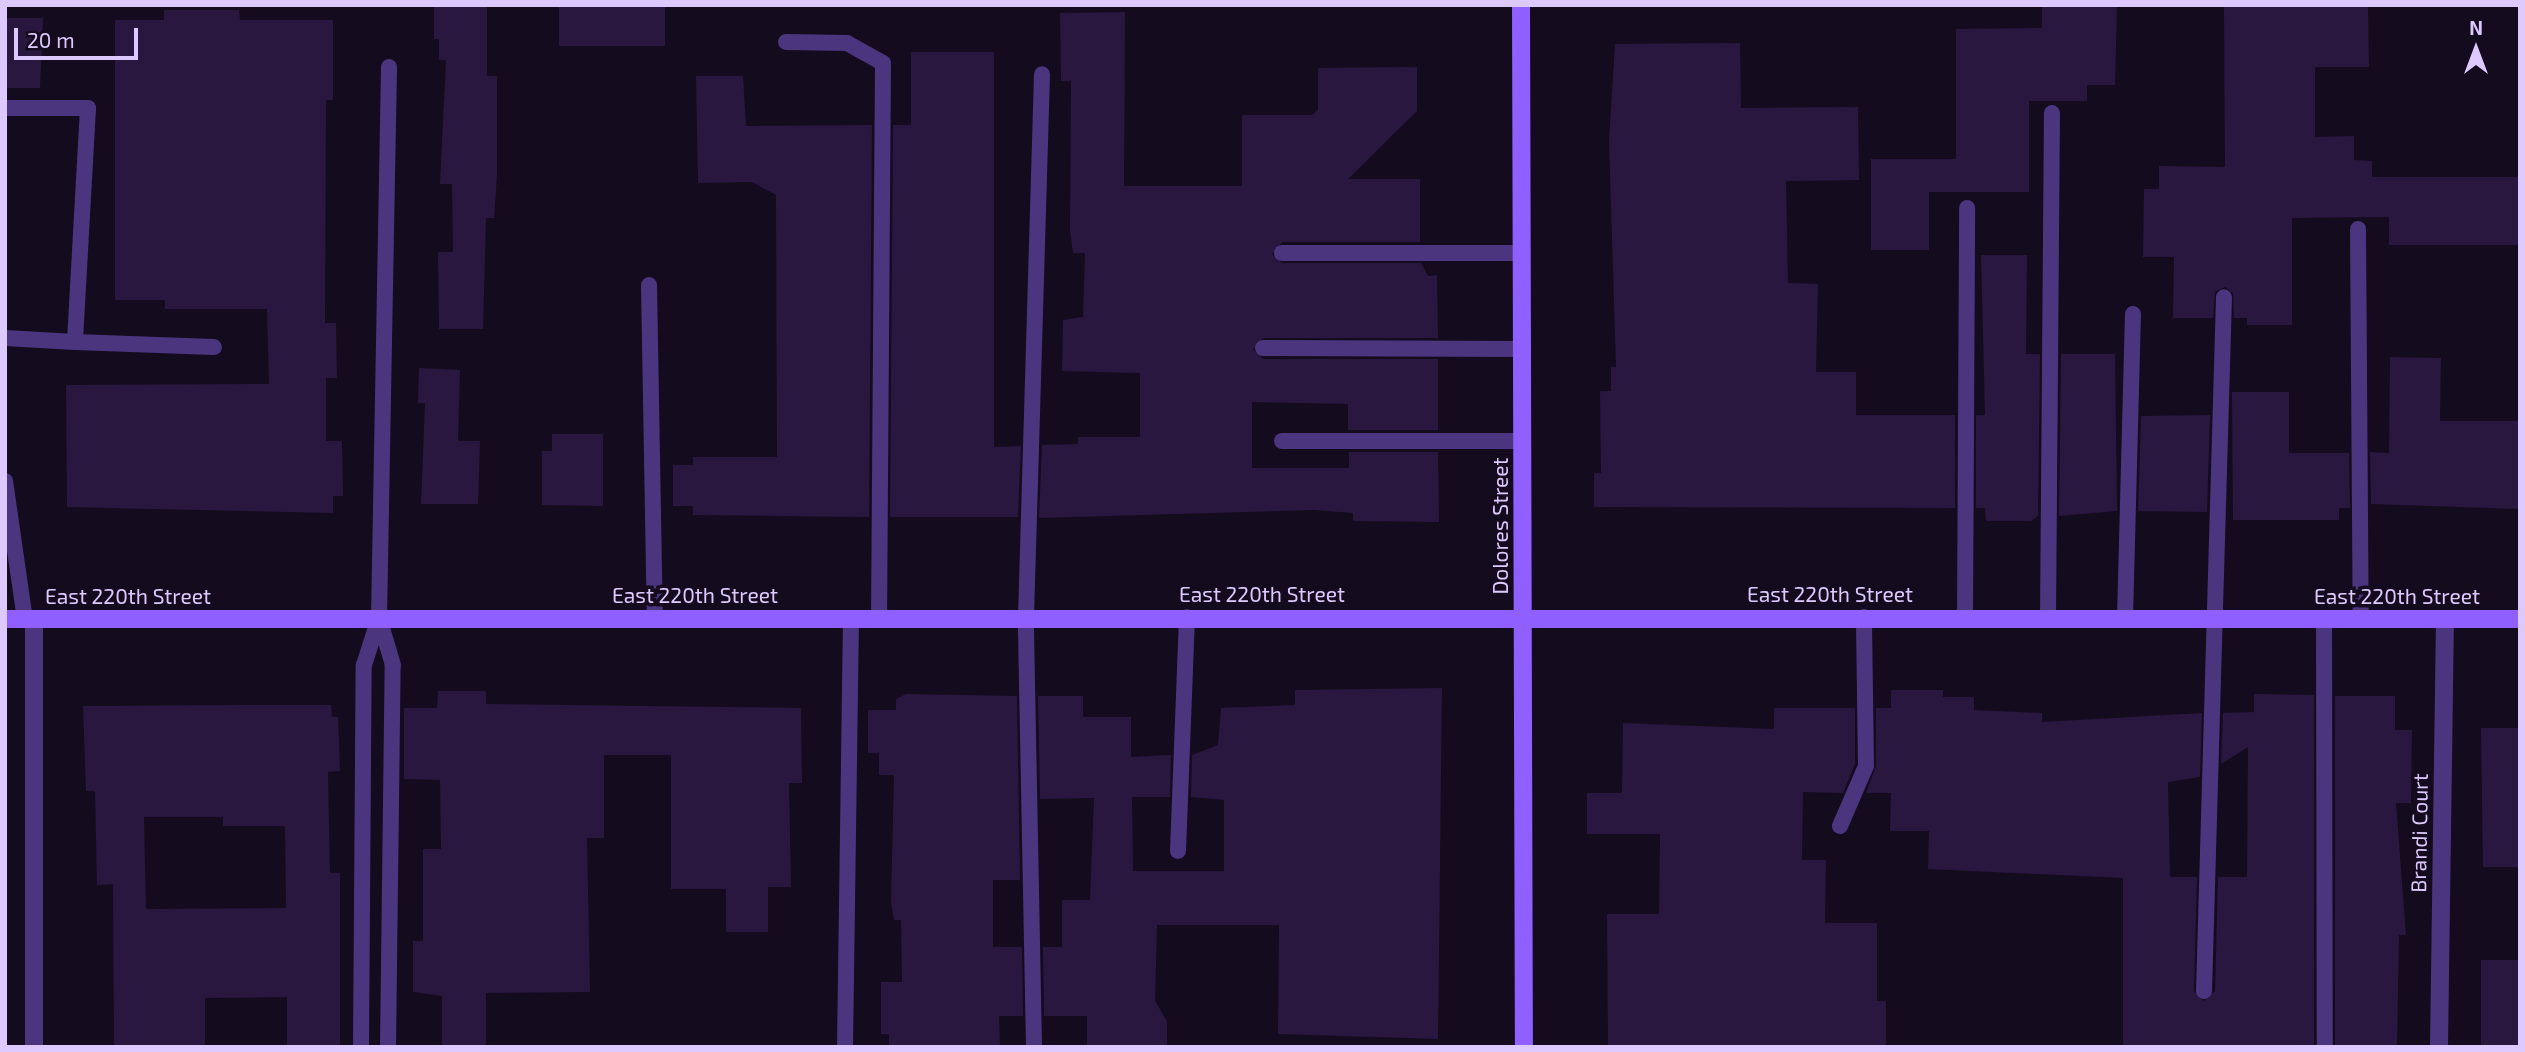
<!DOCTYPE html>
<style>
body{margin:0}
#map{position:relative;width:2525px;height:1052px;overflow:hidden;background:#140b1e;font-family:"Exo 2",sans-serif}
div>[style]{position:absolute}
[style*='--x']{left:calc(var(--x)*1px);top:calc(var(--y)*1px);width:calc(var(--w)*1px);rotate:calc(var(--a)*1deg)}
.building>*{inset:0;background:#2a1740}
.lane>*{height:16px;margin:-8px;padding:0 8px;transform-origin:8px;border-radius:8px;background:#4c357f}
.street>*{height:18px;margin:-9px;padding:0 9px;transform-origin:9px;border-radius:9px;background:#4c357f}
.secondary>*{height:18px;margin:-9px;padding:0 9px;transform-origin:9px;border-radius:9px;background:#8f60ff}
span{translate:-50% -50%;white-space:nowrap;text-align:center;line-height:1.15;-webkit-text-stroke:7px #140b1e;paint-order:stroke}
.street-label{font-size:21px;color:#dec9ff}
.frame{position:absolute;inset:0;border:7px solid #dec9ff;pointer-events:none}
.north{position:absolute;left:2441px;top:14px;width:70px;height:70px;-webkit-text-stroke:5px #140b1e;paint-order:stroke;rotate:0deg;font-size:19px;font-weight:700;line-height:28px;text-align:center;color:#dec9ff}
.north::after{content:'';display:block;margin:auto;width:24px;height:32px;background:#dec9ff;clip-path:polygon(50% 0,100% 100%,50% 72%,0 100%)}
.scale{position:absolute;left:14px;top:28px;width:124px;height:32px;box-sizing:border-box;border:4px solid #dec9ff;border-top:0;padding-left:9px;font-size:21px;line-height:24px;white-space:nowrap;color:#dec9ff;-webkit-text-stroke:5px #140b1e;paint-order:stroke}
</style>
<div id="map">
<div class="building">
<i style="clip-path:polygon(434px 5px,487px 5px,487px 76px,497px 76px,497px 175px,494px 218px,486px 218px,483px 329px,439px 329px,438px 252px,453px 252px,452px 184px,440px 184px,446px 60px,439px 60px,439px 39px,434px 39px)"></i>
<i style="clip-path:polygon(559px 5px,665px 5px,665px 46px,559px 46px)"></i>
<i style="clip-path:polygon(2042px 5px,2117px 5px,2115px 85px,2087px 85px,2087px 101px,2029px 101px,2029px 192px,1929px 192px,1929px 250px,1871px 250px,1871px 159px,1956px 159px,1956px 29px,2042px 28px)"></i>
<i style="clip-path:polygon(2224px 5px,2368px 5px,2369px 67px,2315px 67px,2315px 137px,2354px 136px,2354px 160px,2372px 161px,2372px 177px,2520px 177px,2520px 245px,2389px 245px,2389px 217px,2292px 218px,2292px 325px,2247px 325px,2247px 318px,2234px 318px,2233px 293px,2225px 287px,2215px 292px,2213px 318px,2173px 318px,2174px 257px,2143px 257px,2144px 189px,2159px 189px,2159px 166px,2225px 167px)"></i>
<i style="clip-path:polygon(164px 10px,239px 10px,240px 20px,333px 20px,333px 100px,326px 100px,325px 323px,336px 323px,337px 378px,326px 378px,326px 441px,342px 441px,343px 496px,333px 496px,333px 513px,67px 507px,66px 385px,269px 384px,267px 309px,165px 309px,165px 300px,115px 300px,115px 20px,164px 20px)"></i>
<i style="clip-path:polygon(1125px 12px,1124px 186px,1242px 186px,1242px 115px,1312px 115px,1318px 110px,1318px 68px,1417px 67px,1417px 111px,1348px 179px,1420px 179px,1420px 242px,1282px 242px,1272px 254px,1282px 263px,1421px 263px,1428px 276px,1437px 275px,1438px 338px,1263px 338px,1253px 349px,1263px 359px,1438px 359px,1438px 430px,1348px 430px,1348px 404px,1252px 402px,1252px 468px,1349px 468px,1349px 452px,1438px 452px,1439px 522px,1353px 521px,1353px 513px,1314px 510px,1039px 518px,1042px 445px,1078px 444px,1078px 437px,1140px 437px,1140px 373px,1062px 371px,1063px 320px,1083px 317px,1085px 253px,1073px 253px,1070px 230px,1071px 81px,1061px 81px,1060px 13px)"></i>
<i style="clip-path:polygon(5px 18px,43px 18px,40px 88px,5px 88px)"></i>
<i style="clip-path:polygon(1740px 43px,1741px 108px,1858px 107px,1859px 180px,1786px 181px,1788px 283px,1818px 284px,1816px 372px,1856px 372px,1856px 415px,1955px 415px,1955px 508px,1594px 507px,1594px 473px,1601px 473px,1600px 391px,1611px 391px,1611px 367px,1616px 367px,1609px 141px,1615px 44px)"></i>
<i style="clip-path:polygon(911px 52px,994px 52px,994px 447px,1021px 446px,1018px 517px,890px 517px,893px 125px,911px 125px)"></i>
<i style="clip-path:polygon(696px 76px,743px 76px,746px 126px,872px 125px,869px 517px,693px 515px,693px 506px,673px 506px,673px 465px,693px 465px,693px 457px,777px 457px,776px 195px,752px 182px,698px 183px)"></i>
<i style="clip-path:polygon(1981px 255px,2027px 255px,2026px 354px,2040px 354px,2038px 516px,2031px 521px,1986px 521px,1985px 508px,1976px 508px,1976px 415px,1985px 415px)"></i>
<i style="clip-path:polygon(2061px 354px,2115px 354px,2117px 511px,2059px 516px)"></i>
<i style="clip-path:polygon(2390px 357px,2441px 358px,2440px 421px,2519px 421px,2519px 509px,2371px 504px,2370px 452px,2389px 453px)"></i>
<i style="clip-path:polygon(419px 368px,460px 370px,458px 441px,480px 441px,478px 504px,421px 504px,425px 403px,418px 403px)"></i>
<i style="clip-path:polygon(2232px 392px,2289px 392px,2289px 453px,2349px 453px,2350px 508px,2339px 508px,2339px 520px,2233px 520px)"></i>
<i style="clip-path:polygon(2210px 415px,2207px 512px,2138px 511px,2141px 416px)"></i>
<i style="clip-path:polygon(552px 434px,603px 434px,603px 506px,542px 505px,542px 451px,552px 451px)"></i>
<i style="clip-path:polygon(1442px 688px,1438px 1039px,1278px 1034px,1279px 925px,1157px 925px,1155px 1001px,1167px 1021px,1167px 1047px,1087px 1047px,1087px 1016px,1044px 1016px,1043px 947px,1062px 947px,1062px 900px,1090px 900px,1094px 798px,1040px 799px,1038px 696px,1083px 696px,1083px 717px,1131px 717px,1131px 757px,1171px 755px,1170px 797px,1132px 797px,1133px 871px,1224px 871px,1224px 800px,1191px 797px,1192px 755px,1218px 745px,1221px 708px,1295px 705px,1295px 690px)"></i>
<i style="clip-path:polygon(1891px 690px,1943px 690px,1943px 697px,1974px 697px,1974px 710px,2042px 713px,2042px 722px,2202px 713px,2200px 777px,2168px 782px,2170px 877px,2197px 877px,2194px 991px,2204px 1001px,2215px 991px,2218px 877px,2247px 877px,2248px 747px,2221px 764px,2223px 713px,2254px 712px,2254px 694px,2314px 695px,2314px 1047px,2123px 1047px,2123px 878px,1928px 869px,1929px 831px,1890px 831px,1891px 793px,1866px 793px,1876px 766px,1876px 708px,1891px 708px)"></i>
<i style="clip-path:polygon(438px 691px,486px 691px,486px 704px,801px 708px,802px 783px,789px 783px,791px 887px,768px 887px,768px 932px,726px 932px,726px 889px,671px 889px,671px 755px,604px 755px,604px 838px,587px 838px,590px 992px,486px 993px,486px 1047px,442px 1047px,442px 996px,413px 992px,413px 941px,423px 941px,423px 849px,441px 849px,440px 780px,404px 779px,404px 708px,437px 708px)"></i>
<i style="clip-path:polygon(906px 694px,1017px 696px,1020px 880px,993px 880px,993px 947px,1022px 947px,1023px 1016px,999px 1016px,1000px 1047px,889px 1047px,889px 1034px,881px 1034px,881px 982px,902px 982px,901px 920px,894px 920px,891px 903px,894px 775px,879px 775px,879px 753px,868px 753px,868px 710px,896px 710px,896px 699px)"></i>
<i style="clip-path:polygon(2335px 696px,2395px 696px,2395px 730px,2412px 730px,2411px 803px,2396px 803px,2406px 935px,2399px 935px,2397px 1047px,2335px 1047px)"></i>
<i style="clip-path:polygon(evenodd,240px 705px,331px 705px,332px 717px,338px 717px,340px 771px,328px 772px,330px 873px,340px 873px,340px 1046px,287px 1047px,287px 997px,205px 998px,205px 1047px,114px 1047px,113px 884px,97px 885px,95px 791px,86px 791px,83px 706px,240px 705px,144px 817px,223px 817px,223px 826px,285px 826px,286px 908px,146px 909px,144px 817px)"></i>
<i style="clip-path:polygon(1774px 708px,1855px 708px,1855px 764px,1843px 793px,1803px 792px,1802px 860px,1826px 860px,1825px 923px,1877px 923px,1877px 1001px,1886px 1001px,1886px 1046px,1608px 1047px,1607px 914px,1659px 914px,1660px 834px,1587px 834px,1587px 793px,1622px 793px,1623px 723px,1774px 729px)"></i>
<i style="clip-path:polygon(2481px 728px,2520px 728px,2518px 867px,2483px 867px)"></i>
<i style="clip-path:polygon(2481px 960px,2520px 960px,2520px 1046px,2481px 1046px)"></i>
</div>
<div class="lane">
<i style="--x:786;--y:42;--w:61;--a:0.9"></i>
<i style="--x:847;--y:43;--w:41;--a:29.1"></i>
<i style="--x:883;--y:63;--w:554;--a:90.41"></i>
<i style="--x:5;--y:108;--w:83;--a:0"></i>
<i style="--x:88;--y:108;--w:234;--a:93.2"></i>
<i style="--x:75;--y:342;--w:70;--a:-176.7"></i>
<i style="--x:2358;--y:229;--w:389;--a:89.6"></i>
<i style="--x:1282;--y:253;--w:240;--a:0"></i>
<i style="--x:649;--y:285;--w:333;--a:89"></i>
<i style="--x:75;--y:342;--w:139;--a:2.1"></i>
<i style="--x:1263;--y:348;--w:259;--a:0.2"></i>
<i style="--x:1282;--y:441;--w:240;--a:0"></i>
<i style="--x:5;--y:481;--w:139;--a:81.8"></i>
<i style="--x:1965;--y:618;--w:410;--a:-89.7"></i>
<i style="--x:2048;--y:618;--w:505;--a:-89.55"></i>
<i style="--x:2125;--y:618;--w:304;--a:-88.5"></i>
<i style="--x:2324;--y:618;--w:429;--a:89.9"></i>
<i style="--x:1840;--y:826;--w:65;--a:-66.6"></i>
<i style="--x:1866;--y:766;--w:149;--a:-90.8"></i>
<i style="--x:1178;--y:851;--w:234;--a:-87.8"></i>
<i style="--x:2204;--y:991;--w:694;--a:-88.35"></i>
<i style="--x:361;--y:1047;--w:382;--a:-89.6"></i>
<i style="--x:364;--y:665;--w:49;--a:-72.3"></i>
<i style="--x:388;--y:1047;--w:382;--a:-89.3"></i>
<i style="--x:393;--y:665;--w:49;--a:-106.6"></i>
<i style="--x:379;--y:618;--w:551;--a:-88.96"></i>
<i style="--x:845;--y:1047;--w:429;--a:-89.2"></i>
<i style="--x:1034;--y:1047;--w:430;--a:-91.1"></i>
<i style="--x:1026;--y:617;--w:543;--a:-88.31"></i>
</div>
<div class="street">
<i style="--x:34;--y:619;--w:428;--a:90"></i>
<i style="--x:2439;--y:1047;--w:428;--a:-89.2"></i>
</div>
<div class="secondary">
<i style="--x:1521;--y:5;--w:1042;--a:89.84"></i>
<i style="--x:5;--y:619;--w:2515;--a:0"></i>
</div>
<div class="street-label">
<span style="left:1500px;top:526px;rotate:-90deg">Dolores Street</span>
<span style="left:1262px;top:594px">East 220th Street</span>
<span style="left:1830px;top:594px">East 220th Street</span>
<span style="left:695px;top:595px">East 220th Street</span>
<span style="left:128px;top:596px">East 220th Street</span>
<span style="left:2397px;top:596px">East 220th Street</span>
<span style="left:2419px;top:833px;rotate:-89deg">Brandi Court</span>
</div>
<div class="frame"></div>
<div class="north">N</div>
<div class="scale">20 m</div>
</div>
